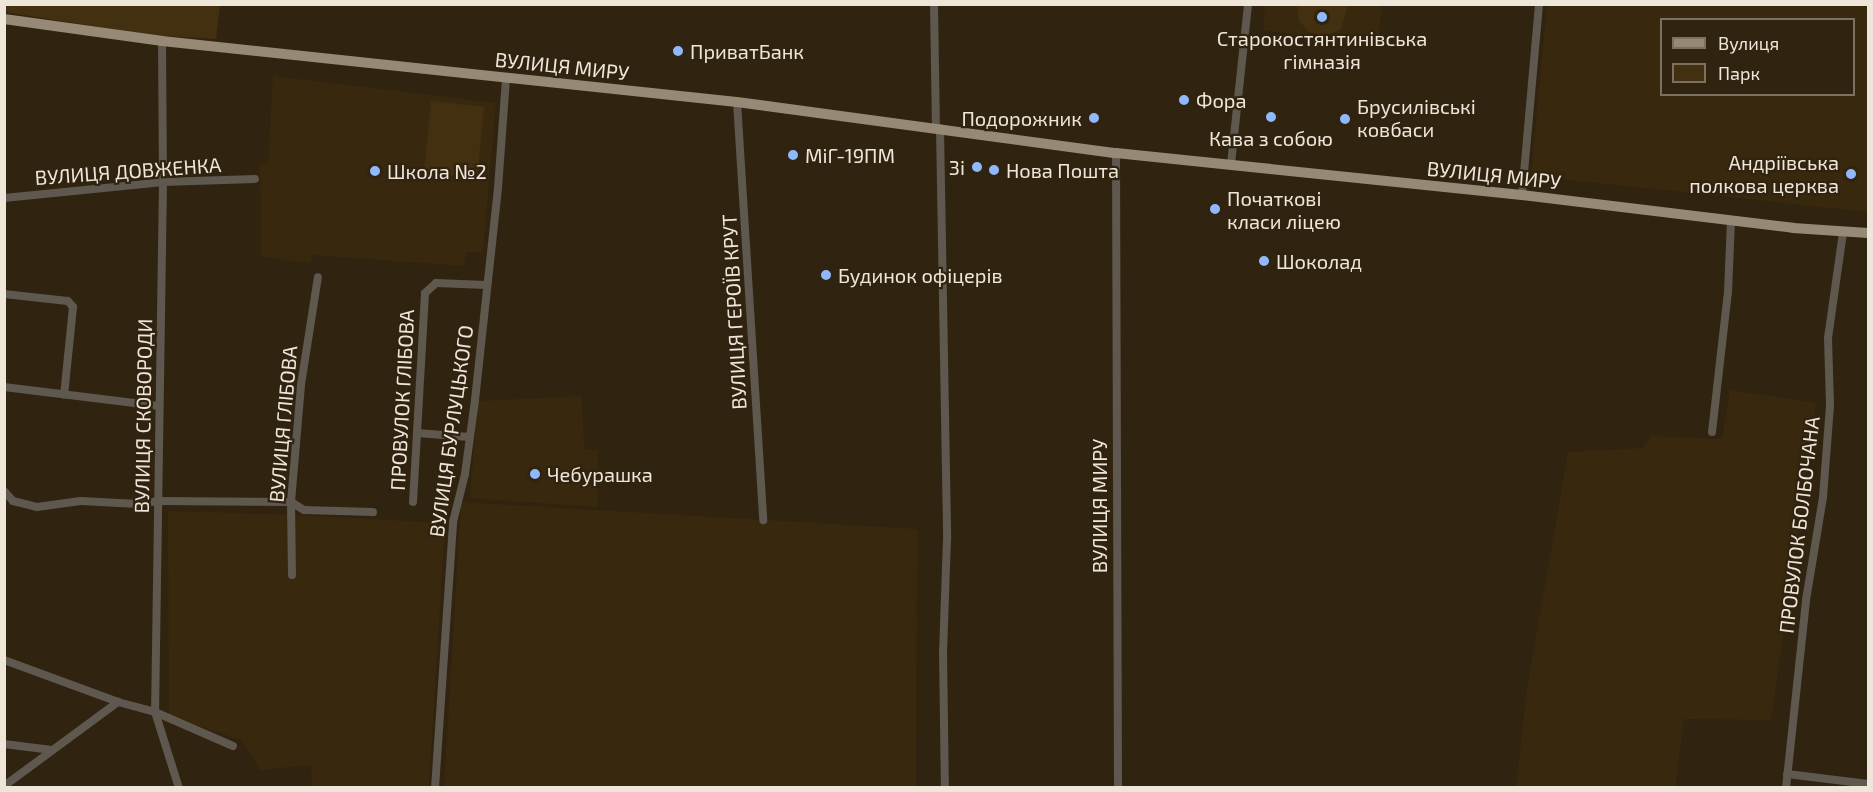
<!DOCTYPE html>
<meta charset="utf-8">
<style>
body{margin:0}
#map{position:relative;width:1873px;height:792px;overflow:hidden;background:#302310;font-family:"Exo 2",sans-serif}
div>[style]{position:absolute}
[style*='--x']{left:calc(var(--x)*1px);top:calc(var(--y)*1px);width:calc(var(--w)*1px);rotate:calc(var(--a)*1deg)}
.built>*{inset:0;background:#38280d}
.green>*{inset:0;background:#433011}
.minor>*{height:8px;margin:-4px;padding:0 4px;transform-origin:4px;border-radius:4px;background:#5e584f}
.major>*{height:10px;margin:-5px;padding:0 5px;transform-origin:5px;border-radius:5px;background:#968976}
.dots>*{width:16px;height:16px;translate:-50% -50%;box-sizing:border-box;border:3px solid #302310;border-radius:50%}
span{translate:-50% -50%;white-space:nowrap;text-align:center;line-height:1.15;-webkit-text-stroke:4.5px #302310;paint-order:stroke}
.poi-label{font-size:20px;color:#efe6da}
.left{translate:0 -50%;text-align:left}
.right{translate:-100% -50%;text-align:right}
.street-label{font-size:20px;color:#efe6da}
.frame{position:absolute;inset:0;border:6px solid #efe6da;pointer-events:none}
.legend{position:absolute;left:1660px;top:18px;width:195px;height:78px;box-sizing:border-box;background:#302310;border:2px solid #7c7161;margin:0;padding:8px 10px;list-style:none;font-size:18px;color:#efe6da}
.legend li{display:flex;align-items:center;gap:12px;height:30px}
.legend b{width:30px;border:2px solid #7c7161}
</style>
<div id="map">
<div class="built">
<i style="clip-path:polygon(1265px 5px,1382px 5px,1377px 47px,1263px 30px)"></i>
<i style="clip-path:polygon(evenodd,1547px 5px,1868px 5px,1868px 212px,1531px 176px,1547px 5px,1662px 20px,1854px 20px,1854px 94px,1662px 94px,1662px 20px)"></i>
<i style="clip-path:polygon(273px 76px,496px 103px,483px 252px,466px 252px,464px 266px,312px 255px,311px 264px,261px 256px,260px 164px,268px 163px)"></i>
<i style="clip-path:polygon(1730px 390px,1816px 403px,1771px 720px,1684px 719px,1675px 787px,1516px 787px,1527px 689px,1568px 452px,1642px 448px,1651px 436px,1722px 439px)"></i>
<i style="clip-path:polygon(582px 396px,584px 449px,598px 450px,598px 507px,470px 498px,478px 401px)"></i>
<i style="clip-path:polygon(461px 502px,917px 529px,916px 787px,444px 788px)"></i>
<i style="clip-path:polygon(168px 511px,279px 514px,445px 523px,429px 787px,312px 787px,311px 765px,260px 770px,241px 740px,169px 716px)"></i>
</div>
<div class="green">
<i style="clip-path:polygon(4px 5px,220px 5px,216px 39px,148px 35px,5px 12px)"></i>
<i style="clip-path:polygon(1297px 5px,1297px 4px,1348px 5px,1341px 29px,1325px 37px,1307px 31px,1299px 20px)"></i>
<i style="clip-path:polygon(431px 101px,484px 107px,477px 178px,424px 173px)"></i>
</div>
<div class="minor">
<i style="--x:934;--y:4;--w:124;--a:89.1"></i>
<i style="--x:162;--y:41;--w:141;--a:89.6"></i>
<i style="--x:163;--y:182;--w:530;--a:90.86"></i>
<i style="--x:155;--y:712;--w:80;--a:72.5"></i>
<i style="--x:737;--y:102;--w:419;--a:86.4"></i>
<i style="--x:940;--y:128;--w:411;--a:89"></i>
<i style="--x:947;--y:539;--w:113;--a:92"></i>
<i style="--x:943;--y:652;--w:136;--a:89.2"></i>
<i style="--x:1116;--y:153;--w:635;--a:89.82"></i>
<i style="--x:1231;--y:164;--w:161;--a:-83.9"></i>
<i style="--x:1522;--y:195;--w:192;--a:-84.9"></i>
<i style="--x:4;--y:198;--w:160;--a:-5.7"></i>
<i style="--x:163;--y:182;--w:92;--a:-1.9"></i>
<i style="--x:4;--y:294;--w:64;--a:6.2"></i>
<i style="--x:68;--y:301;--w:8;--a:50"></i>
<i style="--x:73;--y:307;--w:88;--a:95.8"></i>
<i style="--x:4;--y:387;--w:156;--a:7"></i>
<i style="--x:1712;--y:432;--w:141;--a:-83.5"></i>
<i style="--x:1728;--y:292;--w:72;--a:-87.6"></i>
<i style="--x:417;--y:433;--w:53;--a:4.3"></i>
<i style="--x:4;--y:491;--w:13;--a:48"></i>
<i style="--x:13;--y:501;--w:25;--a:14"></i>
<i style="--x:37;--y:507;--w:44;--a:-7.8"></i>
<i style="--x:81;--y:501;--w:57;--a:3"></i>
<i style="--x:138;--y:504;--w:21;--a:-8"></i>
<i style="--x:159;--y:501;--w:132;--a:0.4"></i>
<i style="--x:291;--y:502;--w:15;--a:32"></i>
<i style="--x:304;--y:510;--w:69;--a:1.7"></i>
<i style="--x:413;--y:502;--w:209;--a:-86.7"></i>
<i style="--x:425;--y:293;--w:15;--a:-42"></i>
<i style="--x:436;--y:283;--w:50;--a:2.3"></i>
<i style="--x:292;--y:575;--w:73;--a:-90.8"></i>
<i style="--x:291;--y:502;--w:117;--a:-85.1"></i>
<i style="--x:301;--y:385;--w:109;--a:-81.1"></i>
<i style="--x:4;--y:660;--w:121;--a:20.2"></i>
<i style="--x:118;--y:702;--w:38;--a:15"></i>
<i style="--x:155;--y:712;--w:85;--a:23.6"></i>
<i style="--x:4;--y:744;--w:48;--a:7.1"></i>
<i style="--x:1787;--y:774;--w:82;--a:7"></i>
<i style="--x:4;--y:786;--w:142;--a:-36.4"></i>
<i style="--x:435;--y:788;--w:267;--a:-86.1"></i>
<i style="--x:453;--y:522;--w:49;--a:-76"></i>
<i style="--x:465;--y:474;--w:75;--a:-82.3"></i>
<i style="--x:475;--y:400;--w:213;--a:-83.8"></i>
<i style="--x:498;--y:188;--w:109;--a:-85.8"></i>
<i style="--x:1786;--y:788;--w:189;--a:-83.9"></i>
<i style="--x:1806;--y:600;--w:104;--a:-80.6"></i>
<i style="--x:1823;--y:497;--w:92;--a:-85.6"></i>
<i style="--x:1830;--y:405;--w:67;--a:-91.7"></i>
<i style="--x:1828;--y:338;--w:107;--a:-81.9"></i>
</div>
<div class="major">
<i style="--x:4;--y:19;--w:160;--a:7.9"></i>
<i style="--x:162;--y:41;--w:578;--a:6.06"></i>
<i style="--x:737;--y:102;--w:382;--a:7.7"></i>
<i style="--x:1116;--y:153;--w:408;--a:5.9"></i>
<i style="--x:1522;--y:195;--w:273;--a:6.9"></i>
<i style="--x:1793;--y:228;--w:75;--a:3.8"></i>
</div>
<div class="dots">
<i style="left:1322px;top:17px;background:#90b8fd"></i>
<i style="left:678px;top:51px;background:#90b8fd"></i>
<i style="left:1184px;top:100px;background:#90b8fd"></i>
<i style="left:1271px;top:117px;background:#90b8fd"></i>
<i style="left:1094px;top:118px;background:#90b8fd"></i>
<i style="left:1345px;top:119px;background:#90b8fd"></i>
<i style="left:793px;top:155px;background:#90b8fd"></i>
<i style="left:977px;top:167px;background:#90b8fd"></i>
<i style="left:994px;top:170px;background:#90b8fd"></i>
<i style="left:375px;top:171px;background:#90b8fd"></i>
<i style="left:1851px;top:174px;background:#90b8fd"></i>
<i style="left:1215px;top:209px;background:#90b8fd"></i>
<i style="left:1264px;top:261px;background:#90b8fd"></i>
<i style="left:826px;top:275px;background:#90b8fd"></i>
<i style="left:535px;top:474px;background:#90b8fd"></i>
</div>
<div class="poi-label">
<span style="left:1322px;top:50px">Старокостянтинівська<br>гімназія</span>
<span class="left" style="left:690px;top:51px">ПриватБанк</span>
<span class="left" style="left:1196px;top:100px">Фора</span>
<span class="left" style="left:1357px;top:118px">Брусилівські<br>ковбаси</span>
<span class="right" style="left:1082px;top:118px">Подорожник</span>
<span style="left:1271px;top:138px">Кава з собою</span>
<span class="left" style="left:805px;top:155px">МіГ-19ПМ</span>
<span class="right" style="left:1839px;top:174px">Андріївська<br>полкова церква</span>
<span class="right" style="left:965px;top:167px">3і</span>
<span class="left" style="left:1006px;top:170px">Нова Пошта</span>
<span class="left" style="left:387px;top:171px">Школа №2</span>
<span class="left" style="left:1227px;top:210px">Початкові<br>класи ліцею</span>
<span class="left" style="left:1276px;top:261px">Шоколад</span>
<span class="left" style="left:838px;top:275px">Будинок офіцерів</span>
<span class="left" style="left:547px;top:474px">Чебурашка</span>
</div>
<div class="street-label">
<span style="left:562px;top:66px;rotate:6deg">ВУЛИЦЯ МИРУ</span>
<span style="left:128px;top:171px;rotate:-4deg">ВУЛИЦЯ ДОВЖЕНКА</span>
<span style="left:1494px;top:175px;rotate:6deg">ВУЛИЦЯ МИРУ</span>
<span style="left:734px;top:312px;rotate:-93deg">ВУЛИЦЯ ГЕРОЇВ КРУТ</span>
<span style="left:402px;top:400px;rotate:-87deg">ПРОВУЛОК ГЛІБОВА</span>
<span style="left:143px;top:416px;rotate:-89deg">ВУЛИЦЯ СКОВОРОДИ</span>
<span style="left:283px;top:424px;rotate:-85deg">ВУЛИЦЯ ГЛІБОВА</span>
<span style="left:451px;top:431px;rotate:-82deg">ВУЛИЦЯ БУРЛУЦЬКОГО</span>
<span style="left:1099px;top:506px;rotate:-90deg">ВУЛИЦЯ МИРУ</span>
<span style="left:1799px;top:525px;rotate:-83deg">ПРОВУЛОК БОЛБОЧАНА</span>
</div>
<div class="frame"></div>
<ul class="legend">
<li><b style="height:8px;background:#968976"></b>Вулиця</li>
<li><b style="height:16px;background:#433011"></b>Парк</li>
</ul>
</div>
